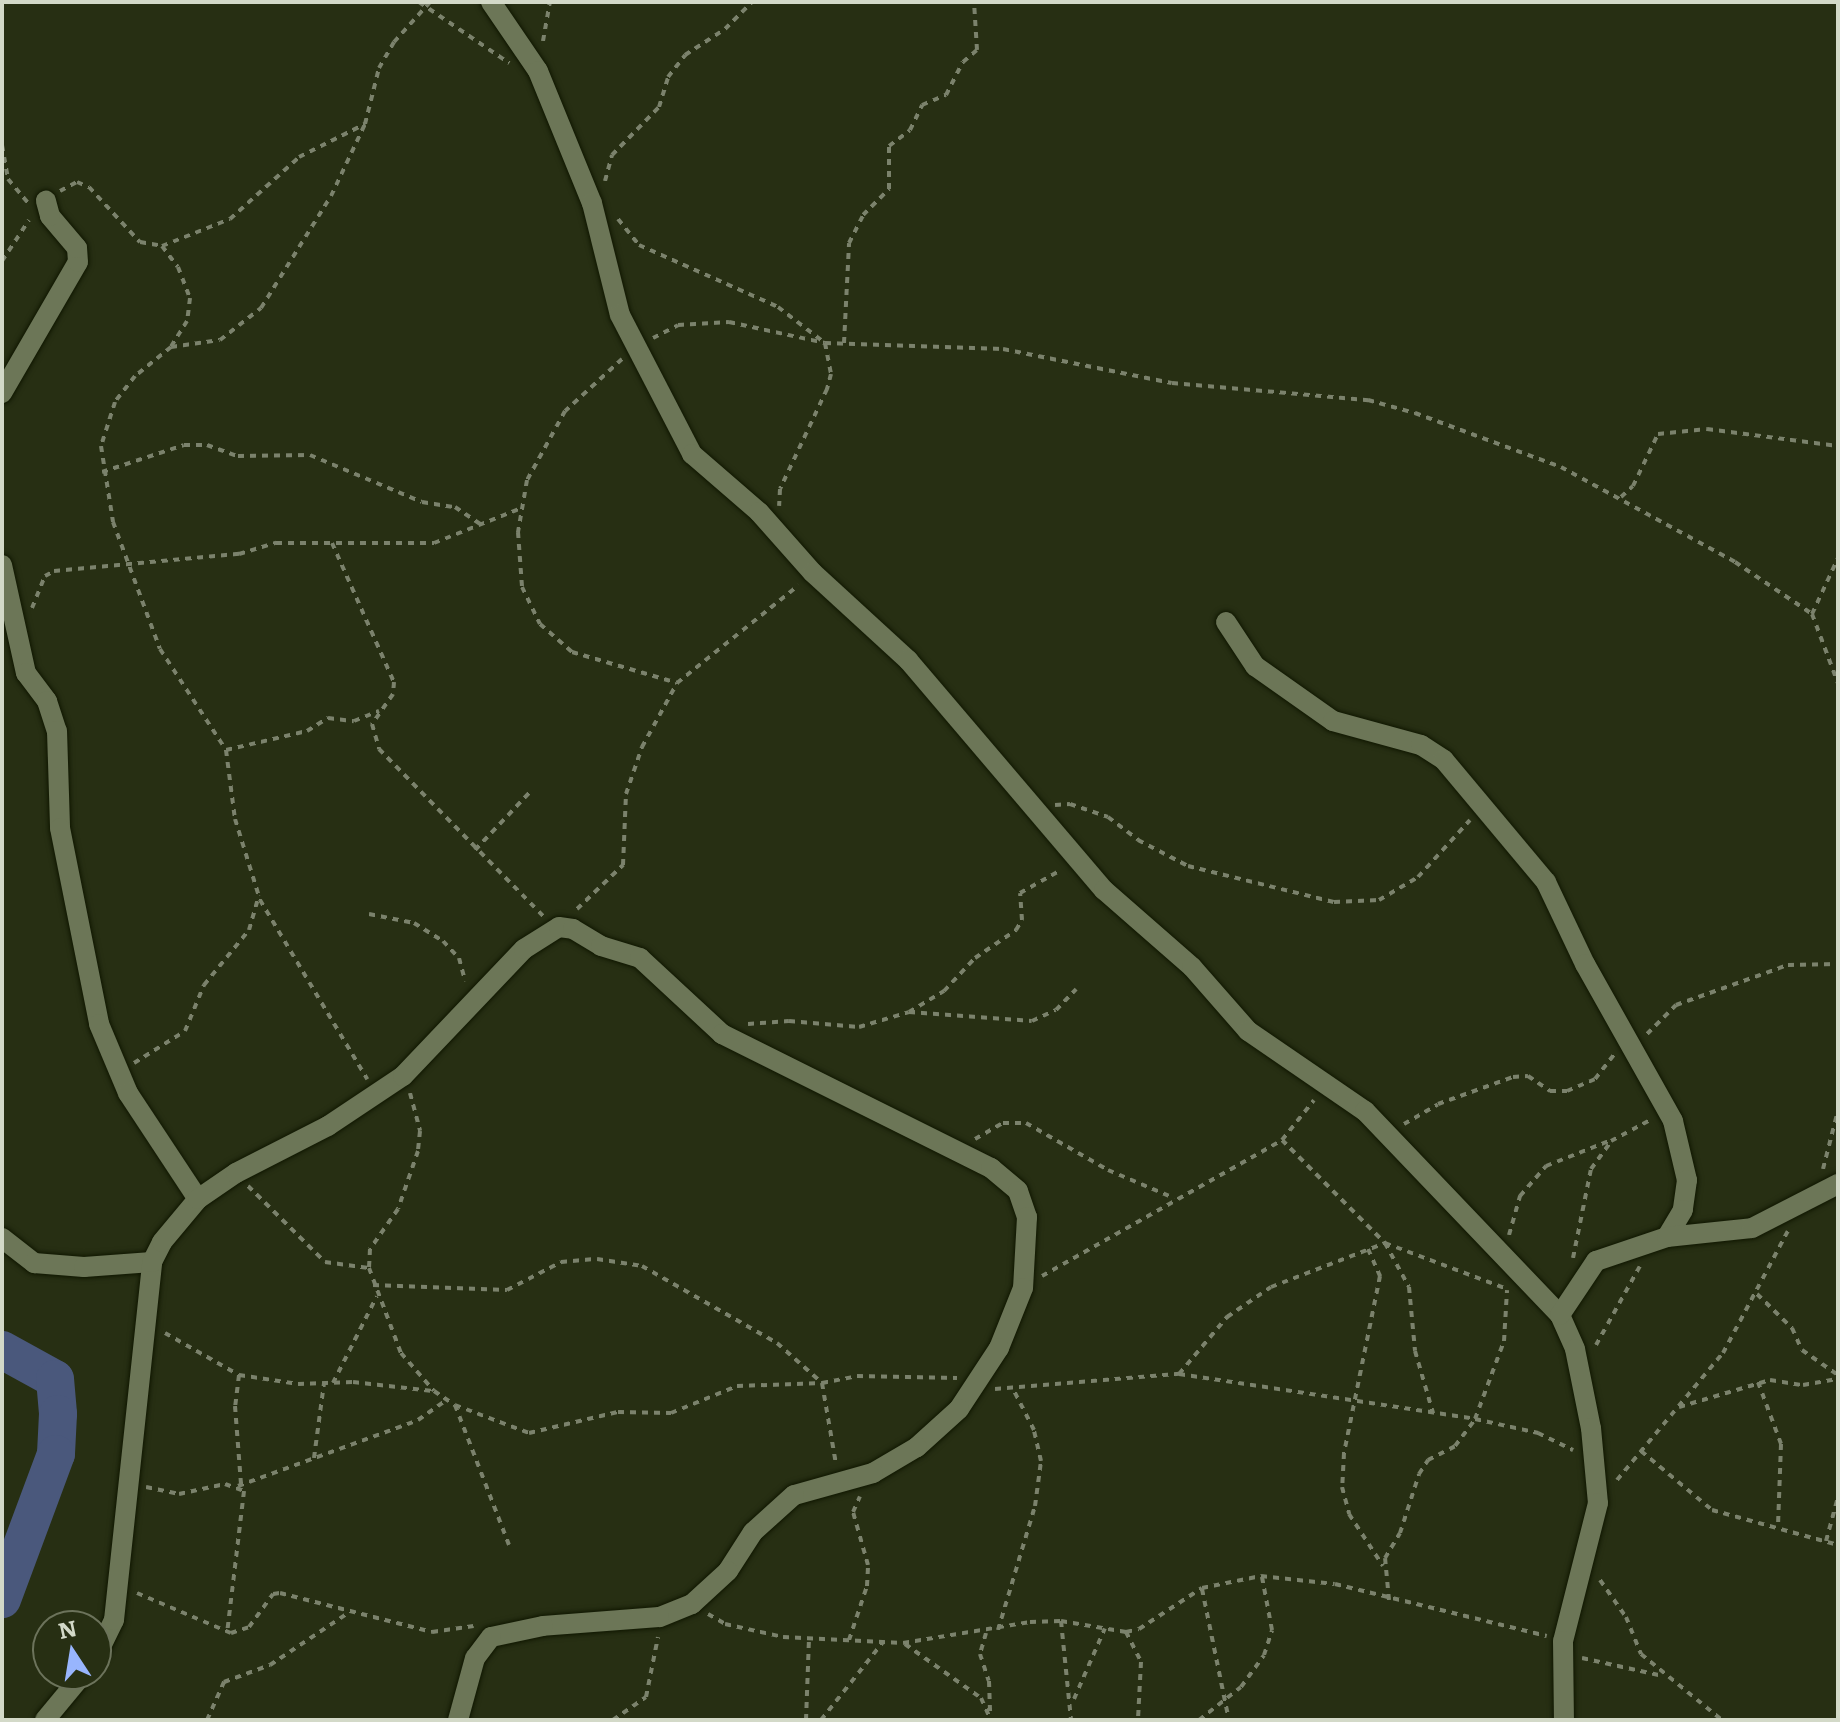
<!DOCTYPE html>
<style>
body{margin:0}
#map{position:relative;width:1840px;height:1722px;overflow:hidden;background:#272f13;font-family:Literata,serif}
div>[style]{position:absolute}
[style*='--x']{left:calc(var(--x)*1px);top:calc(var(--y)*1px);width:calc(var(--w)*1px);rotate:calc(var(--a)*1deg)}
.river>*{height:38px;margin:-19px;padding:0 19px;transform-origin:19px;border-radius:19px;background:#4a587c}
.path>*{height:4px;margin-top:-2px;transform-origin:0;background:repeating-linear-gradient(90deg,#7b826c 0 6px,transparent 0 12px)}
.roads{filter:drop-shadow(0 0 2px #101700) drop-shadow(0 0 2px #101700)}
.street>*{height:20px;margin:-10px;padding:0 10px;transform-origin:10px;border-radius:10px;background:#6c7657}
span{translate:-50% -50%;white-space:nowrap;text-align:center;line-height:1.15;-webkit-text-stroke:8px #272f13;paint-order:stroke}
.frame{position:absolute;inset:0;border:4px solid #d3d9c8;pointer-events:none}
.north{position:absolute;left:32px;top:1610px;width:80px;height:80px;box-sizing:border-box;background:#272f13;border:2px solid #6c735b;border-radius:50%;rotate:348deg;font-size:22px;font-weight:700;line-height:32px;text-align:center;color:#d3d9c8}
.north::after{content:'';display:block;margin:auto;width:28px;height:36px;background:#98b5fd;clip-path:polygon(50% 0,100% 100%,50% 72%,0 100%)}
</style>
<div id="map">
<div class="river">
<i style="--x:2;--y:1350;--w:60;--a:28.7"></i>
<i style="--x:55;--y:1379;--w:35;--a:85"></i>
<i style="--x:58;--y:1414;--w:40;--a:92.9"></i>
<i style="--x:56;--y:1454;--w:155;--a:110.4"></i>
</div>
<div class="path">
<i style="--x:419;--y:2;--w:109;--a:34.1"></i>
<i style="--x:543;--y:41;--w:40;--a:-80"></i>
<i style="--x:2;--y:145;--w:35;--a:80"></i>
<i style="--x:8;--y:179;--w:31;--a:50"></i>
<i style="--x:605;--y:181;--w:27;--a:-75"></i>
<i style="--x:612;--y:155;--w:67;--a:-45.6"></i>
<i style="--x:659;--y:107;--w:31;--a:-73"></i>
<i style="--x:668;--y:77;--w:28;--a:-52"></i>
<i style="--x:685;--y:55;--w:48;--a:-33"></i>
<i style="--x:725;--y:29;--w:38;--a:-45"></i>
<i style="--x:60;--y:191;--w:19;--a:-28"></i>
<i style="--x:77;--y:182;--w:13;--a:23"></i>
<i style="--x:89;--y:187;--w:75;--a:47.2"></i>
<i style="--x:140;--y:242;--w:22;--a:10"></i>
<i style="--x:162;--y:246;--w:73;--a:-21.7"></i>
<i style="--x:230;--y:219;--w:93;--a:-41.9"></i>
<i style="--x:299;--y:157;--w:74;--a:-26.6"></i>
<i style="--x:618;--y:219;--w:33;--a:51"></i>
<i style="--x:639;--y:245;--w:152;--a:24"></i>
<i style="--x:778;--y:307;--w:59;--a:37.5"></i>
<i style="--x:825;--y:343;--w:32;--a:79"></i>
<i style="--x:831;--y:374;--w:16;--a:105"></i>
<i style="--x:827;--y:389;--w:110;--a:115.2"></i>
<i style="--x:780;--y:489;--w:17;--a:93"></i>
<i style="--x:162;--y:246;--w:26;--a:53"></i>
<i style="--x:178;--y:267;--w:33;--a:69"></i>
<i style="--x:190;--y:298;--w:23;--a:97"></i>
<i style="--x:187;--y:321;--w:31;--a:122"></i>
<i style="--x:171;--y:347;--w:46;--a:141.1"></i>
<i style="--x:135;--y:376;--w:33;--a:128"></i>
<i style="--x:115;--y:402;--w:46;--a:107.7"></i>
<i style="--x:101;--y:446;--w:77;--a:81"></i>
<i style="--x:113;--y:522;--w:135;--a:69.7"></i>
<i style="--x:160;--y:649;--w:121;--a:56.8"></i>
<i style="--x:226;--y:750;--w:70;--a:82.6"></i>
<i style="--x:235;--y:819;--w:85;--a:72.8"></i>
<i style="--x:260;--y:900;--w:209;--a:59.1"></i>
<i style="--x:2;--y:261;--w:49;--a:-56.6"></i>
<i style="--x:653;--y:338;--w:28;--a:-27"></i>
<i style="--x:678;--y:325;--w:51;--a:-3.4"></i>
<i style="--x:729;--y:322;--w:98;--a:12.3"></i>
<i style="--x:825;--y:343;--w:178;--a:1.9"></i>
<i style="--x:1003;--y:349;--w:172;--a:11.4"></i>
<i style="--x:1172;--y:383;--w:197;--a:5"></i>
<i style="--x:1368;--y:400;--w:49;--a:15.5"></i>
<i style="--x:1415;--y:413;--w:156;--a:20.3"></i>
<i style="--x:1561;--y:467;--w:198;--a:28.6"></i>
<i style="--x:1735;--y:562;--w:93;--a:34"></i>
<i style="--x:1812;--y:614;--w:74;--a:69.4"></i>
<i style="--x:844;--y:343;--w:100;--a:-87.1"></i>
<i style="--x:849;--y:243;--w:31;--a:-63"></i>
<i style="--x:863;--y:215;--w:37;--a:-45"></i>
<i style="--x:889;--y:189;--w:43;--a:-90"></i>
<i style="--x:889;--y:146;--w:26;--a:-37"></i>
<i style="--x:910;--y:130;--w:28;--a:-64"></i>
<i style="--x:922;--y:105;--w:26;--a:-23"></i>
<i style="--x:946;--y:95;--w:37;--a:-63"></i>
<i style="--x:963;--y:62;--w:18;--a:-41"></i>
<i style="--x:977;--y:50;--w:48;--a:-93.6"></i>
<i style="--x:171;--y:347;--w:49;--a:-8.1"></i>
<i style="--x:220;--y:340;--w:52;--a:-38"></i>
<i style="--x:261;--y:308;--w:132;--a:-58"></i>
<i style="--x:331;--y:196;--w:80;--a:-64.7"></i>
<i style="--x:365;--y:124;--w:58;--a:-76"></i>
<i style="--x:379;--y:68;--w:30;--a:-60"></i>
<i style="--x:394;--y:42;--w:54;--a:-48"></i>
<i style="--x:622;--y:359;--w:77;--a:137.6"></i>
<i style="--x:565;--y:411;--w:79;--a:118.8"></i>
<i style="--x:527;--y:480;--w:53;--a:99.8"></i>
<i style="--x:518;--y:532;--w:55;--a:85.8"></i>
<i style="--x:522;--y:587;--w:41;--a:64.1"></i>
<i style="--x:540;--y:624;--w:43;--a:41.2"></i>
<i style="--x:572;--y:652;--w:109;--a:16.4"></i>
<i style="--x:102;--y:472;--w:86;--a:-18.2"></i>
<i style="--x:184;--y:445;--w:23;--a:0"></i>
<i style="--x:207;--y:445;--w:33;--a:20"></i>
<i style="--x:238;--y:456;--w:72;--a:-0.8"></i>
<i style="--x:310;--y:455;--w:121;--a:22.8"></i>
<i style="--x:422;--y:502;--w:33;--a:9"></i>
<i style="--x:455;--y:507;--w:34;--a:34"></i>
<i style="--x:1621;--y:497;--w:16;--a:-43"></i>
<i style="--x:1633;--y:486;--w:58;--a:-64.3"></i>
<i style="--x:1658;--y:434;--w:49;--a:-5.8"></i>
<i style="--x:1707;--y:429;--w:132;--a:7.4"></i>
<i style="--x:332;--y:543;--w:152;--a:66"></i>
<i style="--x:394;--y:682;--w:12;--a:95"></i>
<i style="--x:393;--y:694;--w:37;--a:125"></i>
<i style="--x:372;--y:724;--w:26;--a:74"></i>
<i style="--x:379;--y:749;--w:234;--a:45.5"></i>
<i style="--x:32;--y:608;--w:35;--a:-68"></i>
<i style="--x:45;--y:576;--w:10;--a:-29"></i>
<i style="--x:54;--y:571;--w:186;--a:-5.3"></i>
<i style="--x:239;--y:554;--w:39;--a:-17"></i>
<i style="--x:276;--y:543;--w:158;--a:0"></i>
<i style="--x:434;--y:543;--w:92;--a:-21.8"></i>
<i style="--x:1812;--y:614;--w:62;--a:-65.1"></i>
<i style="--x:226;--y:750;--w:83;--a:-13.2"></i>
<i style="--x:307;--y:731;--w:25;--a:-32"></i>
<i style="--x:328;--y:718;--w:26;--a:7"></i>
<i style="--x:354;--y:721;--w:27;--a:-22"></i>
<i style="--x:1055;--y:805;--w:15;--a:-4"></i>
<i style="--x:1070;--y:804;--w:40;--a:18.9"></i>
<i style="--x:1108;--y:817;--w:38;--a:37"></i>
<i style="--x:1138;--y:840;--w:56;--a:27.5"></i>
<i style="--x:1188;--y:866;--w:150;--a:13.9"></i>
<i style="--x:1334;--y:902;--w:45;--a:-2.5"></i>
<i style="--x:1379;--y:900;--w:45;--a:-30.5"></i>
<i style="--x:1418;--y:877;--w:77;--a:-47.6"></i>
<i style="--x:475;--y:850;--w:81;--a:-46.5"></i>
<i style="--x:577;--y:909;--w:64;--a:-43.7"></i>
<i style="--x:623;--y:865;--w:71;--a:-87.6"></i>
<i style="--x:626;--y:794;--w:50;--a:-71.2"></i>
<i style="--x:642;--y:747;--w:73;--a:-61.3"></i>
<i style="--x:677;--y:683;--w:156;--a:-38.8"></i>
<i style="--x:369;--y:914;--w:46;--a:11.3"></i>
<i style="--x:414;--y:923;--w:34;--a:32"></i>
<i style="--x:443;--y:941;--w:23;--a:47"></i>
<i style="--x:459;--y:958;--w:24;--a:75"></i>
<i style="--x:909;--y:1012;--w:41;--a:-31"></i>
<i style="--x:944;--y:991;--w:45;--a:-46.8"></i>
<i style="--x:975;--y:958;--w:50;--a:-34.3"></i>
<i style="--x:1016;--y:930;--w:12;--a:-59"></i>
<i style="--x:1022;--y:920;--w:27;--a:-94"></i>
<i style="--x:1020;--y:893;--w:47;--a:-29.3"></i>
<i style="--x:748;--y:1024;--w:41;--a:-4.2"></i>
<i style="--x:789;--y:1021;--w:70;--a:4.9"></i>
<i style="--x:859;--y:1027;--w:52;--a:-16.7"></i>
<i style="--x:909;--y:1012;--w:123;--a:4.2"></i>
<i style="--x:1032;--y:1021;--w:26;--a:-25"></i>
<i style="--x:1056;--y:1010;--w:29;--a:-46"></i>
<i style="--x:1647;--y:1034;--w:41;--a:-45"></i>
<i style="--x:1676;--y:1005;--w:119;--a:-19.7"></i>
<i style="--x:1788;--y:965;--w:50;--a:-1.1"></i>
<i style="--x:134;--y:1063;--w:60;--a:-32.1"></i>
<i style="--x:185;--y:1031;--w:50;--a:-67.6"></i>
<i style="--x:204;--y:985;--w:71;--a:-50.7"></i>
<i style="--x:249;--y:930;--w:36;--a:-74"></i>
<i style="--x:410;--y:1093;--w:39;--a:75"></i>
<i style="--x:420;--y:1131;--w:20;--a:96"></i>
<i style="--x:418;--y:1151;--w:61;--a:109"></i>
<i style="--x:398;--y:1209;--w:49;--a:125"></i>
<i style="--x:370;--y:1249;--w:19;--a:93"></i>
<i style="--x:369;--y:1268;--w:91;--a:69.4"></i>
<i style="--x:401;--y:1353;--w:50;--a:49"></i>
<i style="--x:434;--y:1391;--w:25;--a:34"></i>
<i style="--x:455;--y:1405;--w:79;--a:20.7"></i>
<i style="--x:529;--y:1433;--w:91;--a:-13.3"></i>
<i style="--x:618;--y:1412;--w:53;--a:1.1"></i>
<i style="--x:671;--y:1413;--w:71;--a:-22.2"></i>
<i style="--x:737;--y:1386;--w:85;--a:-2"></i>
<i style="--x:822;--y:1383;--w:36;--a:-11"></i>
<i style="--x:857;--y:1376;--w:100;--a:1.1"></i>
<i style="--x:1404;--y:1124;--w:39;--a:-30"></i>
<i style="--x:1438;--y:1104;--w:80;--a:-19.8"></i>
<i style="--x:1513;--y:1077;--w:15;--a:-4"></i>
<i style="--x:1528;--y:1076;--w:27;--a:34"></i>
<i style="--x:1550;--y:1091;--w:17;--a:0"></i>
<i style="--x:1567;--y:1091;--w:30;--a:-23"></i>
<i style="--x:1595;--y:1079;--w:31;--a:-52"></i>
<i style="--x:975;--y:1139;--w:32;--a:-30"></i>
<i style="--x:1003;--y:1123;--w:23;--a:0"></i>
<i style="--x:1026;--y:1123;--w:95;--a:29.8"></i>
<i style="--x:1108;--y:1170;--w:72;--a:23"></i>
<i style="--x:1282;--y:1140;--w:146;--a:45"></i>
<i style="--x:1385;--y:1243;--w:128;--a:20.6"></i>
<i style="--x:1823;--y:1169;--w:61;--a:-75.7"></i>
<i style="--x:248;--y:1186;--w:108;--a:44.6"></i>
<i style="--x:325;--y:1262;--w:44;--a:7.8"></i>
<i style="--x:1509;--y:1235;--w:41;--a:-74.2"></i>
<i style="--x:1520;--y:1196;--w:40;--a:-49"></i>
<i style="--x:1546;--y:1166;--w:68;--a:-21.6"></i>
<i style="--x:1368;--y:1249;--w:30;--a:66"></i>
<i style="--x:1380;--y:1276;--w:181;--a:101.5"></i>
<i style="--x:1344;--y:1453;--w:34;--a:93"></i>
<i style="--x:1342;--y:1487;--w:28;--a:75"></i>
<i style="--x:1349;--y:1514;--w:62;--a:56.8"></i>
<i style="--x:1573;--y:1258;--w:91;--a:-78.6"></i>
<i style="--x:1591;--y:1169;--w:34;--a:-54"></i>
<i style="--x:1611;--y:1141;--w:44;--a:-28.3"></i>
<i style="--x:1042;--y:1276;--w:276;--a:-29.5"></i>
<i style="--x:1282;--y:1140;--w:51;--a:-51.3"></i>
<i style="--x:373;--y:1285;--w:134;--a:2.1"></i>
<i style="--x:507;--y:1290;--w:61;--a:-27.4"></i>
<i style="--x:561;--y:1262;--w:36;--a:-5"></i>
<i style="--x:597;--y:1259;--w:46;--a:8.8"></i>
<i style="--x:642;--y:1266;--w:155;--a:29.7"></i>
<i style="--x:777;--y:1343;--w:60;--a:41.6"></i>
<i style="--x:822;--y:1383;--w:82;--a:80.2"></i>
<i style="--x:1757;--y:1294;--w:49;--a:44.2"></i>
<i style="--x:1792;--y:1328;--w:24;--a:66"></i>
<i style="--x:1802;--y:1350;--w:44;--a:34.8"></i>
<i style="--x:165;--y:1333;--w:85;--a:29.6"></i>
<i style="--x:239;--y:1375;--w:60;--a:8.7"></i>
<i style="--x:298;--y:1384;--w:55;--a:-2.1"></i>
<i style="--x:353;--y:1382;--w:80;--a:6.5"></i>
<i style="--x:1596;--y:1345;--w:90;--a:-60.9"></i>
<i style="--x:1179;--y:1374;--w:75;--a:-49.9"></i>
<i style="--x:1227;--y:1317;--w:53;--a:-34.3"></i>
<i style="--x:1271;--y:1287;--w:122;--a:-21.1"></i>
<i style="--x:1385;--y:1243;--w:50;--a:61.4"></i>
<i style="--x:1409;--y:1287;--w:64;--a:84.6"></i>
<i style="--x:1415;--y:1351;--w:65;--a:73.8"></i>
<i style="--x:239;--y:1375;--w:31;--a:97"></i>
<i style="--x:235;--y:1406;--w:78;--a:85.6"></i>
<i style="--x:1758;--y:1382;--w:66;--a:69.6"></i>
<i style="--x:1781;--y:1444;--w:83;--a:92.1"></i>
<i style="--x:333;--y:1383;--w:97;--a:-63.2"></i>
<i style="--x:995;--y:1389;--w:185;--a:-4.7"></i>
<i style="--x:1179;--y:1374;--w:299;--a:8.6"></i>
<i style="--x:1475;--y:1419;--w:65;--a:12.5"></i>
<i style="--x:1538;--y:1433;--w:39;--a:26"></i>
<i style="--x:455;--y:1405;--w:150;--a:68.9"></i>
<i style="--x:1679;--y:1407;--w:95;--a:-16.5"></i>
<i style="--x:1770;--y:1380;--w:33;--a:9"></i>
<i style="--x:1803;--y:1385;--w:36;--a:-10"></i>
<i style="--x:1641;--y:1451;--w:92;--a:39.7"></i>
<i style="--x:1712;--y:1510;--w:131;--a:15.5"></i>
<i style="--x:314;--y:1458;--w:76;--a:-82.4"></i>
<i style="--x:1617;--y:1480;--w:165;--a:-50.2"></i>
<i style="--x:1723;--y:1353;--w:138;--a:-62"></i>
<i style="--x:238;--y:1486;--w:192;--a:-20.1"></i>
<i style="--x:418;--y:1420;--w:35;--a:-35"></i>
<i style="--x:146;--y:1487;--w:34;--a:12"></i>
<i style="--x:179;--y:1494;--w:47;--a:-12.3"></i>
<i style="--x:225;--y:1484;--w:20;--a:20"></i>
<i style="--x:244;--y:1491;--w:143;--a:96.8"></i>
<i style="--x:1826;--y:1541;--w:46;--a:-74.7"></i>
<i style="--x:1600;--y:1580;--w:45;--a:54.9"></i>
<i style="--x:1626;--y:1617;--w:40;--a:68"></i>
<i style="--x:1641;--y:1654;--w:104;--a:39.2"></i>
<i style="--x:1202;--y:1589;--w:134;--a:78.4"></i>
<i style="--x:137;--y:1593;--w:102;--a:23.1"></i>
<i style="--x:231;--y:1633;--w:19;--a:-18"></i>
<i style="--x:249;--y:1627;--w:41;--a:-54"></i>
<i style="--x:273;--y:1594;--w:7;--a:-8"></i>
<i style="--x:280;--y:1593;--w:157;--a:14.4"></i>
<i style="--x:432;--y:1632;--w:42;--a:-8.1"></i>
<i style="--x:1389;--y:1600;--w:42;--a:-95.4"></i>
<i style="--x:1385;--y:1558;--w:29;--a:-59"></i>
<i style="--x:1400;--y:1533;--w:62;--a:-72.1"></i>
<i style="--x:1419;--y:1474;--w:17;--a:-57"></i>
<i style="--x:1428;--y:1460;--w:30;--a:-27"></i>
<i style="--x:1455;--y:1446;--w:34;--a:-53"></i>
<i style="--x:1475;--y:1419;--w:83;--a:-69.6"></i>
<i style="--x:1504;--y:1341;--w:51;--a:-86.6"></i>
<i style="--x:708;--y:1614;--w:20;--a:30"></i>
<i style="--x:725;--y:1624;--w:59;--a:12.6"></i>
<i style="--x:783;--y:1637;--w:120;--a:2.9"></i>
<i style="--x:903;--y:1643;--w:129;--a:-9.4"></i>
<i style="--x:1030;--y:1622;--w:31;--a:-2"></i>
<i style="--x:1061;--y:1621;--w:66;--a:9.6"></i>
<i style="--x:1126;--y:1632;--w:13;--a:-13"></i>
<i style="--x:1139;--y:1629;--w:75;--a:-33.1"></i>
<i style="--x:1202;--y:1588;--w:60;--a:-11.5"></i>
<i style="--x:1261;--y:1576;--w:74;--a:6.2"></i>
<i style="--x:1335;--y:1584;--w:218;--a:13.8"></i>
<i style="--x:1061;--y:1621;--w:100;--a:84.2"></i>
<i style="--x:998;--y:1630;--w:129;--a:-73.4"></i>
<i style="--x:1035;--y:1506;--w:45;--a:-82.4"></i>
<i style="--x:1041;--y:1461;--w:32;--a:-103"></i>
<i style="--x:1034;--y:1430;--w:46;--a:-117.1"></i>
<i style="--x:1126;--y:1632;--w:34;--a:63"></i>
<i style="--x:1141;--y:1662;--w:58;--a:93"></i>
<i style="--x:986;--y:1633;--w:22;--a:106"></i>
<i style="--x:980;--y:1654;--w:28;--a:72"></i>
<i style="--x:989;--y:1681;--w:35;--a:88"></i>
<i style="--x:849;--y:1640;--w:57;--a:-71.6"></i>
<i style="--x:867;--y:1586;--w:21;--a:-87"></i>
<i style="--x:868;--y:1565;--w:55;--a:-105.8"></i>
<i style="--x:853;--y:1512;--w:17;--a:-66"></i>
<i style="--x:905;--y:1644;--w:93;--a:35.4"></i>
<i style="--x:981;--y:1698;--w:24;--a:66"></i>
<i style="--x:1582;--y:1658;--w:83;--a:12.5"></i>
<i style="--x:1074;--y:1699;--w:77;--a:-66.4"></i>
<i style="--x:207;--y:1720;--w:42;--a:-65.9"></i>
<i style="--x:224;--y:1682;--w:49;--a:-20.3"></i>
<i style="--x:270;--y:1665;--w:94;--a:-33.7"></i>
<i style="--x:613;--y:1720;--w:40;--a:-34.9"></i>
<i style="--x:646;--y:1697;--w:61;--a:-78.7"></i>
<i style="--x:806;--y:1720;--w:81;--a:-87.9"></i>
<i style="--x:821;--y:1720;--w:100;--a:-51.5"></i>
<i style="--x:1199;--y:1720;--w:53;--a:-38.2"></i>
<i style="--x:1241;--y:1687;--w:39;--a:-54"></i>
<i style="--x:1264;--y:1655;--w:26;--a:-72"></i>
<i style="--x:1272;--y:1630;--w:54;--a:-100.7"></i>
</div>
<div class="roads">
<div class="street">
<i style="--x:491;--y:2;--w:83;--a:55.7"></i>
<i style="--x:538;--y:71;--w:143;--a:67.8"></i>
<i style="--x:592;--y:203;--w:115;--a:76"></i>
<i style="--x:620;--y:315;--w:157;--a:62.6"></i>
<i style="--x:692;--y:454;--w:89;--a:40.9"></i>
<i style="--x:759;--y:512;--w:81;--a:48.5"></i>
<i style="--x:813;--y:573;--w:129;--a:42.5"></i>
<i style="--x:908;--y:660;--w:302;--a:49.6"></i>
<i style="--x:1104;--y:890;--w:117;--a:41.2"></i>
<i style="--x:1192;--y:967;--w:85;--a:48.8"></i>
<i style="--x:1248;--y:1031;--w:142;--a:34.4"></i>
<i style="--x:1365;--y:1111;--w:282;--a:46.3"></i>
<i style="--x:1560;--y:1315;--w:37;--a:66"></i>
<i style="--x:1575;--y:1349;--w:81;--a:78.6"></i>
<i style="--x:1591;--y:1428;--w:75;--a:84.7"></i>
<i style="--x:1598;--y:1503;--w:142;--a:104.2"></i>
<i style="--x:1563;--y:1641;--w:79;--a:89.3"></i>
<i style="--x:2;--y:393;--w:151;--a:-59.9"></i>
<i style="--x:78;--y:262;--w:14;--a:-94"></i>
<i style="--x:77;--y:248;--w:42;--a:-130.2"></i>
<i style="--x:50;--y:216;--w:16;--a:-105"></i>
<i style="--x:2;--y:565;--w:111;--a:77.5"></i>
<i style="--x:26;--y:673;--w:35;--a:53"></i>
<i style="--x:47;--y:701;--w:32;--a:72"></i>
<i style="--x:57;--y:731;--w:97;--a:88.2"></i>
<i style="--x:60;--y:828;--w:200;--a:78.7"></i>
<i style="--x:99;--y:1024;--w:75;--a:67.2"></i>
<i style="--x:128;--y:1093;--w:127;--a:56.6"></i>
<i style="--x:1226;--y:622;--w:53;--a:56.6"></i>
<i style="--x:1255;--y:666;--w:95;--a:35.2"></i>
<i style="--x:1333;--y:721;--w:91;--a:15.3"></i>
<i style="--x:1421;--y:745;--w:27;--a:33"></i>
<i style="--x:1444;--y:760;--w:159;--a:50.1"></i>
<i style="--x:1546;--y:882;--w:91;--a:64.6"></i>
<i style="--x:1585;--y:964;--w:180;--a:60.7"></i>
<i style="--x:1673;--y:1121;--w:61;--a:76.7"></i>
<i style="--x:1687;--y:1180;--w:30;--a:98"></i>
<i style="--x:1683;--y:1210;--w:31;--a:121"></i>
<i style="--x:2;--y:1238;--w:41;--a:38"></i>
<i style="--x:34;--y:1263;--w:50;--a:4.6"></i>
<i style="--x:84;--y:1267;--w:68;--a:-4.2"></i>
<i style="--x:1560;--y:1315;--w:65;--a:-56.3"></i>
<i style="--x:1596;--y:1261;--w:75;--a:-18.7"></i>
<i style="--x:1667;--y:1237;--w:85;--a:-6"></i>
<i style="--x:1752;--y:1228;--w:97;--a:-27.1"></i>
<i style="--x:96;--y:1657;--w:41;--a:-64.1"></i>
<i style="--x:114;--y:1620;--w:360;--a:-83.9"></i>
<i style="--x:152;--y:1262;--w:22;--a:-63"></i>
<i style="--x:162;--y:1242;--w:56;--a:-50.1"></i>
<i style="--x:198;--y:1199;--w:46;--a:-34.4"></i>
<i style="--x:236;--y:1173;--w:103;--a:-27.1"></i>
<i style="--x:328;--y:1126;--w:90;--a:-33.7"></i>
<i style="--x:403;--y:1076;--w:175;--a:-46.4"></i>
<i style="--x:524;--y:949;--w:41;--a:-32.2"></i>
<i style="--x:559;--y:927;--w:14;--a:8"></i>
<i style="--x:573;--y:929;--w:33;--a:31"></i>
<i style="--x:601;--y:946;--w:41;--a:17.1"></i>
<i style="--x:640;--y:958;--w:112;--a:42.8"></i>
<i style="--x:722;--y:1034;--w:301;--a:26.5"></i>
<i style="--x:991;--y:1168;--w:35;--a:40"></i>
<i style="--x:1018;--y:1191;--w:28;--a:71"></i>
<i style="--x:1027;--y:1217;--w:71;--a:93.2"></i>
<i style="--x:1023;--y:1288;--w:65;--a:111.8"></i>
<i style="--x:999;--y:1348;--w:73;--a:123.3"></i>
<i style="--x:959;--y:1409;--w:57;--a:137.9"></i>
<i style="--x:917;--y:1447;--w:51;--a:149.4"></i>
<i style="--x:873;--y:1473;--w:82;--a:164.4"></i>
<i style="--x:794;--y:1495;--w:55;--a:137.9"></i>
<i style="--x:753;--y:1532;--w:46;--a:122.7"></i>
<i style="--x:728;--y:1571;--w:49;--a:137.5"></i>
<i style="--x:692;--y:1604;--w:35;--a:158"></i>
<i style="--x:659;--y:1617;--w:116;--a:175.6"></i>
<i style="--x:543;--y:1626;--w:53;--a:168.1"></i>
<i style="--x:491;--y:1637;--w:26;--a:127"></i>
<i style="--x:475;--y:1658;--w:64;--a:105.3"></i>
<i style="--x:45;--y:1720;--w:60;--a:-50.4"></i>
</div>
</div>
<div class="frame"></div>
<div class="north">N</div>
</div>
